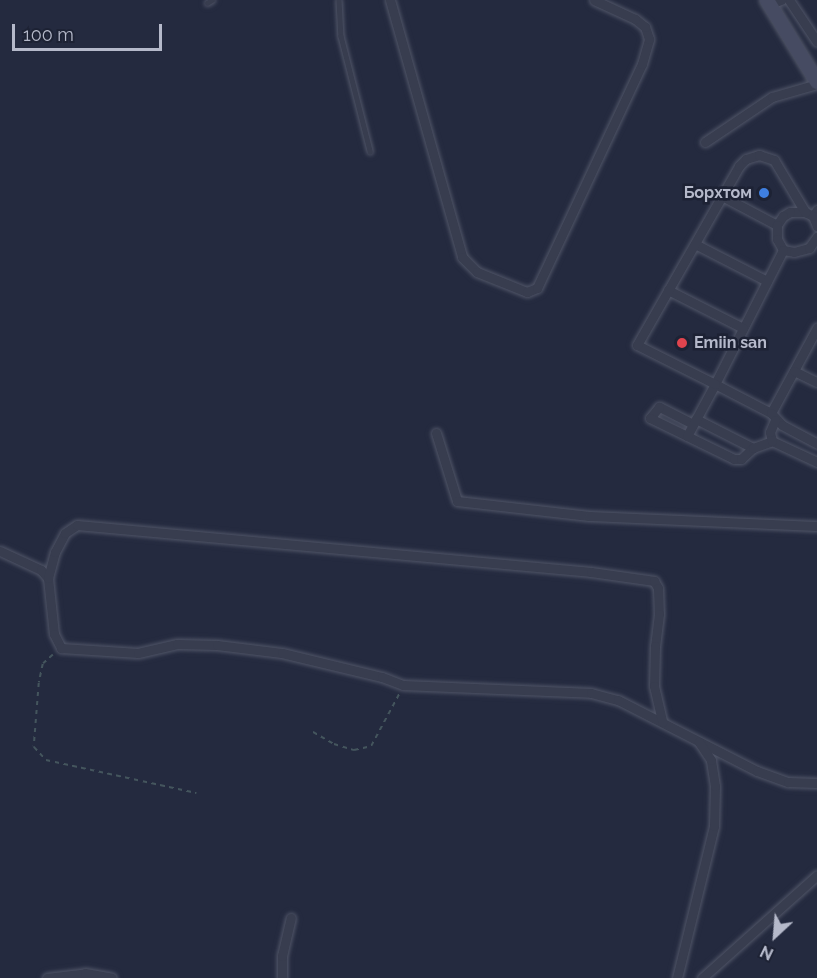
<!DOCTYPE html>
<meta charset="utf-8">
<style>
body{margin:0}
#map{position:relative;width:817px;height:978px;overflow:hidden;background:#242a3f;font-family:Raleway,sans-serif}
div>[style]{position:absolute}
[style*='--x']{left:calc(var(--x)*1px);top:calc(var(--y)*1px);width:calc(var(--w)*1px);rotate:calc(var(--a)*1deg)}
.path>*{height:1.5px;margin-top:-0.75px;transform-origin:0;background:repeating-linear-gradient(90deg,#44555d 0 4.5px,transparent 0 9px)}
.roads{filter:drop-shadow(0 0 2px #505567) drop-shadow(0 0 2px #505567)}
.lane>*{height:4.5px;margin:-2.25px;padding:0 2.25px;transform-origin:2.25px;border-radius:2.25px;background:#383d4f}
.street>*{height:9px;margin:-4.5px;padding:0 4.5px;transform-origin:4.5px;border-radius:4.5px;background:#383d4f}
.secondary>*{height:14px;margin:-7px;padding:0 7px;transform-origin:7px;border-radius:7px;background:#464b62}
.dots>*{width:16px;height:16px;translate:-50% -50%;box-sizing:border-box;border:3px solid #1d2234;border-radius:50%}
span{translate:-50% -50%;white-space:nowrap;text-align:center;line-height:1.15;-webkit-text-stroke:5px #1d2234;paint-order:stroke}
.poi-label{font-size:16px;color:#b5b9ca;font-weight:700}
.right{translate:-100% -50%;text-align:right}
.left{translate:0 -50%;text-align:left}
.north{position:absolute;left:745px;top:906px;width:60px;height:60px;-webkit-text-stroke:4px #1d2234;paint-order:stroke;rotate:206deg;font-size:16px;font-weight:700;line-height:24px;text-align:center;color:#b5b9ca}
.north::after{content:'';display:block;margin:auto;width:21px;height:27px;background:#b5b9ca;clip-path:polygon(50% 0,100% 100%,50% 72%,0 100%)}
.scale{position:absolute;left:12px;top:24px;width:150px;height:27px;box-sizing:border-box;border:3px solid #b5b9ca;border-top:0;padding-left:8px;font-size:18px;line-height:21px;white-space:nowrap;color:#b5b9ca;-webkit-text-stroke:4px #1d2234;paint-order:stroke}
</style>
<div id="map">
<div class="path">
<i style="--x:53;--y:655;--w:13;--a:138"></i>
<i style="--x:43;--y:664;--w:19;--a:102"></i>
<i style="--x:39;--y:683;--w:64;--a:94.5"></i>
<i style="--x:34;--y:747;--w:18;--a:47"></i>
<i style="--x:46;--y:760;--w:154;--a:12.4"></i>
<i style="--x:313;--y:732;--w:24;--a:30"></i>
<i style="--x:334;--y:744;--w:21;--a:17"></i>
<i style="--x:354;--y:750;--w:17;--a:-13"></i>
<i style="--x:371;--y:746;--w:59;--a:-61.7"></i>
</div>
<div class="roads">
<div class="lane">
<i style="--x:339;--y:0;--w:36;--a:87"></i>
<i style="--x:341;--y:36;--w:119;--a:75.8"></i>
<i style="--x:207;--y:3;--w:6;--a:-31"></i>
</div>
<div class="street">
<i style="--x:390;--y:0;--w:267;--a:74.3"></i>
<i style="--x:462;--y:257;--w:21;--a:45"></i>
<i style="--x:477;--y:272;--w:54;--a:21.8"></i>
<i style="--x:527;--y:292;--w:11;--a:-22"></i>
<i style="--x:537;--y:288;--w:247;--a:-64.9"></i>
<i style="--x:642;--y:64;--w:26;--a:-74"></i>
<i style="--x:649;--y:39;--w:13;--a:-108"></i>
<i style="--x:645;--y:27;--w:13;--a:-141"></i>
<i style="--x:635;--y:19;--w:45;--a:-155.1"></i>
<i style="--x:789;--y:0;--w:50;--a:56.3"></i>
<i style="--x:770;--y:4;--w:12;--a:-20"></i>
<i style="--x:705;--y:142;--w:81;--a:-33.9"></i>
<i style="--x:772;--y:97;--w:47;--a:-16.1"></i>
<i style="--x:722;--y:196;--w:62;--a:27.8"></i>
<i style="--x:817;--y:210;--w:7;--a:124"></i>
<i style="--x:813;--y:216;--w:11;--a:68"></i>
<i style="--x:813;--y:216;--w:9;--a:-153"></i>
<i style="--x:805;--y:212;--w:15;--a:180"></i>
<i style="--x:790;--y:212;--w:8;--a:150"></i>
<i style="--x:783;--y:216;--w:11;--a:124"></i>
<i style="--x:777;--y:225;--w:14;--a:90"></i>
<i style="--x:777;--y:239;--w:13;--a:61"></i>
<i style="--x:783;--y:250;--w:11;--a:10"></i>
<i style="--x:794;--y:252;--w:16;--a:-15"></i>
<i style="--x:809;--y:248;--w:14;--a:-54"></i>
<i style="--x:695;--y:244;--w:81;--a:27.2"></i>
<i style="--x:783;--y:250;--w:150;--a:116.9"></i>
<i style="--x:715;--y:384;--w:63;--a:27.4"></i>
<i style="--x:771;--y:413;--w:97;--a:-61.6"></i>
<i style="--x:668;--y:290;--w:84;--a:26.9"></i>
<i style="--x:794;--y:371;--w:25;--a:26"></i>
<i style="--x:771;--y:413;--w:16;--a:47"></i>
<i style="--x:782;--y:425;--w:40;--a:28"></i>
<i style="--x:696;--y:419;--w:64;--a:27"></i>
<i style="--x:693;--y:424;--w:38;--a:-153"></i>
<i style="--x:659;--y:407;--w:14;--a:129"></i>
<i style="--x:650;--y:418;--w:93;--a:26"></i>
<i style="--x:734;--y:459;--w:7;--a:0"></i>
<i style="--x:741;--y:459;--w:16;--a:-43"></i>
<i style="--x:753;--y:448;--w:20;--a:-20"></i>
<i style="--x:772;--y:441;--w:50;--a:25"></i>
<i style="--x:436;--y:433;--w:71;--a:72.8"></i>
<i style="--x:457;--y:501;--w:133;--a:6.5"></i>
<i style="--x:589;--y:516;--w:228;--a:2.5"></i>
<i style="--x:687;--y:436;--w:59;--a:-61.7"></i>
<i style="--x:715;--y:384;--w:87;--a:-153.4"></i>
<i style="--x:637;--y:345;--w:206;--a:-60.3"></i>
<i style="--x:739;--y:166;--w:10;--a:-45"></i>
<i style="--x:746;--y:159;--w:14;--a:-17"></i>
<i style="--x:759;--y:155;--w:16;--a:18"></i>
<i style="--x:774;--y:160;--w:61;--a:59.2"></i>
<i style="--x:772;--y:441;--w:9;--a:-103"></i>
<i style="--x:770;--y:432;--w:13;--a:-67"></i>
<i style="--x:0;--y:551;--w:45;--a:24.9"></i>
<i style="--x:41;--y:570;--w:11;--a:49"></i>
<i style="--x:48;--y:578;--w:56;--a:83.9"></i>
<i style="--x:54;--y:634;--w:16;--a:63"></i>
<i style="--x:61;--y:648;--w:77;--a:3.7"></i>
<i style="--x:138;--y:653;--w:40;--a:-13"></i>
<i style="--x:177;--y:644;--w:40;--a:1.4"></i>
<i style="--x:217;--y:645;--w:65;--a:7"></i>
<i style="--x:282;--y:653;--w:103;--a:13.5"></i>
<i style="--x:382;--y:677;--w:22;--a:21"></i>
<i style="--x:403;--y:685;--w:188;--a:2.4"></i>
<i style="--x:591;--y:693;--w:28;--a:15"></i>
<i style="--x:618;--y:700;--w:156;--a:27.1"></i>
<i style="--x:757;--y:771;--w:33;--a:20"></i>
<i style="--x:788;--y:782;--w:29;--a:2"></i>
<i style="--x:48;--y:578;--w:27;--a:-75"></i>
<i style="--x:55;--y:552;--w:21;--a:-62"></i>
<i style="--x:65;--y:533;--w:14;--a:-34"></i>
<i style="--x:77;--y:525;--w:516;--a:5.22"></i>
<i style="--x:591;--y:572;--w:64;--a:8.1"></i>
<i style="--x:654;--y:581;--w:8;--a:60"></i>
<i style="--x:658;--y:588;--w:26;--a:88"></i>
<i style="--x:659;--y:614;--w:32;--a:97"></i>
<i style="--x:655;--y:646;--w:40;--a:91.4"></i>
<i style="--x:654;--y:686;--w:37;--a:77"></i>
<i style="--x:47;--y:978;--w:38;--a:-7"></i>
<i style="--x:85;--y:973;--w:27;--a:10"></i>
<i style="--x:282;--y:978;--w:22;--a:-90"></i>
<i style="--x:282;--y:956;--w:39;--a:-77"></i>
<i style="--x:677;--y:978;--w:156;--a:-76.3"></i>
<i style="--x:714;--y:826;--w:40;--a:-88.6"></i>
<i style="--x:715;--y:786;--w:26;--a:-99"></i>
<i style="--x:711;--y:760;--w:22;--a:-124"></i>
<i style="--x:702;--y:978;--w:154;--a:-41.8"></i>
</div>
<div class="secondary">
<i style="--x:767;--y:0;--w:96;--a:58.6"></i>
</div>
</div>
<div class="dots">
<i style="left:764px;top:193px;background:#3f7fe0"></i>
<i style="left:682px;top:343px;background:#e0444e"></i>
</div>
<div class="poi-label">
<span class="right" style="left:752px;top:193px">Борхтом</span>
<span class="left" style="left:694px;top:343px">Emiin san</span>
</div>
<div class="north">N</div>
<div class="scale">100 m</div>
</div>
